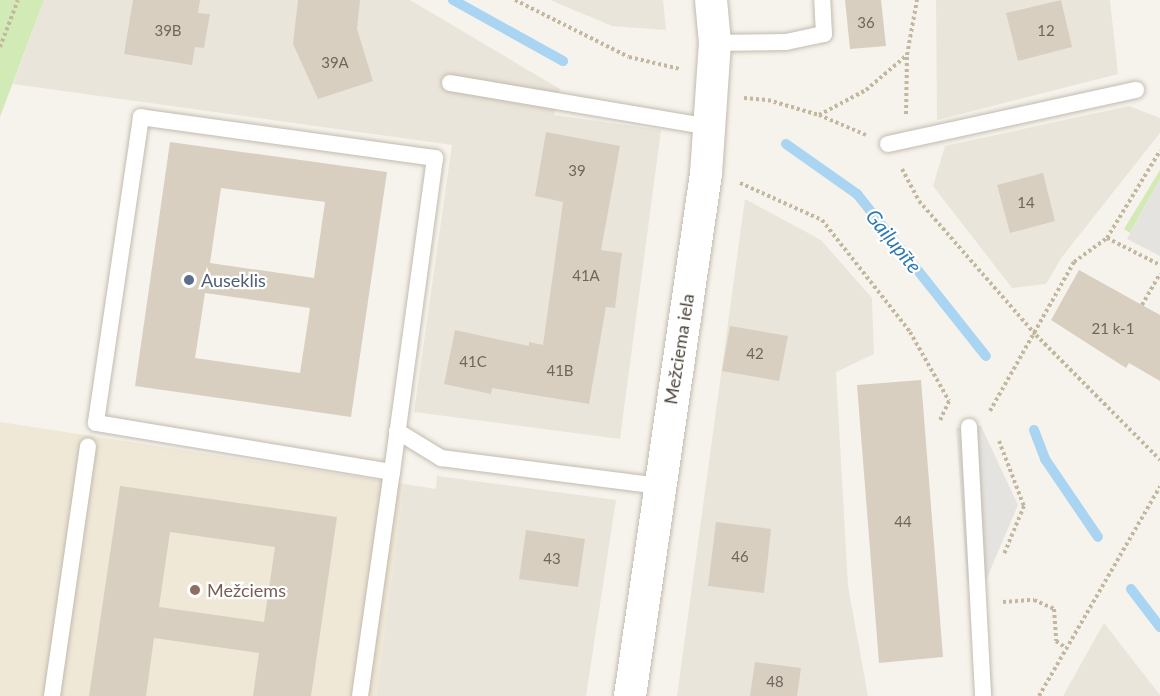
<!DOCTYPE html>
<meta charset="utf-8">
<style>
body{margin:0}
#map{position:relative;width:1160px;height:696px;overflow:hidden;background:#f6f3ec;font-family:Lato,sans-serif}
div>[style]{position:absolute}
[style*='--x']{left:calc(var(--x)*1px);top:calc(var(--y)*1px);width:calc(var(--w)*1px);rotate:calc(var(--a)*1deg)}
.residential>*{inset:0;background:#eae5da}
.education>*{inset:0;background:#efe8d6}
.green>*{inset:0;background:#d2eab5}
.parking>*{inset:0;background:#e5e3e0}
.stream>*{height:10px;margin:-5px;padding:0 5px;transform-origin:5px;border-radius:5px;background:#a9d4f2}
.building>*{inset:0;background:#d8cfc1}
.path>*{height:4px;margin-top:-2px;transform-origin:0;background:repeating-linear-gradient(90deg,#c4b79f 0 3px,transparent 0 6px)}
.roads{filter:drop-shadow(0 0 2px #c2bbae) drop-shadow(0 0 2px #c2bbae)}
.service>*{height:16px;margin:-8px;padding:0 8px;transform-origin:8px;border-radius:8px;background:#fff}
.minor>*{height:32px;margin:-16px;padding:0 16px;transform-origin:16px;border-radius:16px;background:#fff}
.dots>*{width:16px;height:16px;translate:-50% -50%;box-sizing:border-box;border:3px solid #fff;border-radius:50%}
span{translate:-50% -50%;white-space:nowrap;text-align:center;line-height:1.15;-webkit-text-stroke:4.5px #fff;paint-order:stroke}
.number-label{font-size:15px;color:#6e675b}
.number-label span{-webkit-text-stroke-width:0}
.service-label{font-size:18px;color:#4e5e75}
.left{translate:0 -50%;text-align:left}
.street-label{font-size:18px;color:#4b4439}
.education-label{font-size:18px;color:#785e54}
.water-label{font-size:20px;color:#2e7ab2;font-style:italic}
</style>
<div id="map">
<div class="residential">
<i style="clip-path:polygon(44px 0,410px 0,560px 89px,554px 115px,661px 130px,620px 439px,414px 412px,452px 145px,13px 84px)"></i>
<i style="clip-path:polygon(550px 0,663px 0,666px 30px,612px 26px)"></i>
<i style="clip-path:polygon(936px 0,1110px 0,1118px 74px,937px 120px)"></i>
<i style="clip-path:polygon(1129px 106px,1160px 118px,1160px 133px,1062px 257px,1046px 284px,1012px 288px,933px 186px,945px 146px)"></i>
<i style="clip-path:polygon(745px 199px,821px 240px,872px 298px,874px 354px,836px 372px,848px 586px,868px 696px,677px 696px)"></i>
<i style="clip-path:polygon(437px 476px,616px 500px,586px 696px,376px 696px,404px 484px,436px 489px)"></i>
<i style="clip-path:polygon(1104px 623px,1160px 695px,1160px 696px,1063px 696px)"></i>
</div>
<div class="education">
<i style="clip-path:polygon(0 422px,404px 484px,376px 696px,0 696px)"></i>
</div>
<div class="green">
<i style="clip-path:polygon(0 0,44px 0,0 117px)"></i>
<i style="clip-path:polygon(1160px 170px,1160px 179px,1130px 233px,1124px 229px)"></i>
</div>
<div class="parking">
<i style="clip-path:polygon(1160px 179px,1160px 256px,1127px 239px)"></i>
<i style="clip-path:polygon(981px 426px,1018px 505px,986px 580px,967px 581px,956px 428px)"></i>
</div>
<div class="stream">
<i style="--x:453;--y:0;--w:126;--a:29"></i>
<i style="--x:786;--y:144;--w:87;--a:35.2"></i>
<i style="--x:857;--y:194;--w:207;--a:51.5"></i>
<i style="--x:1034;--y:430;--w:31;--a:69"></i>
<i style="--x:1045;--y:459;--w:94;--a:55.8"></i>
<i style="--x:1131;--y:589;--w:48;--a:52.7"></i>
</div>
<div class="building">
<i style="clip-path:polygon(133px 0,200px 0,198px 13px,210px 14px,204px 48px,195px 47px,192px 65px,124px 54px)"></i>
<i style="clip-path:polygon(298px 0,360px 0,357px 29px,373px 81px,318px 99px,293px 44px)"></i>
<i style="clip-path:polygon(845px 0,881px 0,886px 46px,850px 49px)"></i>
<i style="clip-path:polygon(1061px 0,1072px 47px,1018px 61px,1006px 13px)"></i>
<i style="clip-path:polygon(546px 132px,620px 146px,601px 250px,622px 253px,615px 308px,606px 307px,589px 404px,492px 388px,491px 394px,444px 384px,455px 330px,529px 346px,529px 342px,543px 345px,563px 202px,535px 196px)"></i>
<i style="clip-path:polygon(evenodd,170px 142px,387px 172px,351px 417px,135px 386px,170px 142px,221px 188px,325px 202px,314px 278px,210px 263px,221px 188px,170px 142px,205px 293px,310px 308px,300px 373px,195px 358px,205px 293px)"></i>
<i style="clip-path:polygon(1043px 173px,1055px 221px,1010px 233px,997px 185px)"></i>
<i style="clip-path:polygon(1079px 270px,1160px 315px,1160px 381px,1129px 363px,1126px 368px,1051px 320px)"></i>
<i style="clip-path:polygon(730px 326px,788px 336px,779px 381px,722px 371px)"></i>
<i style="clip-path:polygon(921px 380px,943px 657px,879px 663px,857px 385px)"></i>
<i style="clip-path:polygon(evenodd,120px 486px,337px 517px,311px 696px,253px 696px,259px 653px,154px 638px,146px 696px,89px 696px,120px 486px,170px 532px,275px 547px,264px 622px,159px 607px,170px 532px)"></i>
<i style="clip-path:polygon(716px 522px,771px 529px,764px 593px,708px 586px)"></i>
<i style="clip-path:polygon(526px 530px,585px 539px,578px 587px,519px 579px)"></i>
<i style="clip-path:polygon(755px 662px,801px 668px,797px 696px,750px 696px)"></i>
</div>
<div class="path">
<i style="--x:515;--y:0;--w:127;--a:26.6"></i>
<i style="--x:629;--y:57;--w:52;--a:13.2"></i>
<i style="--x:0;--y:47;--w:50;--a:-69"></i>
<i style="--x:744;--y:98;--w:24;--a:5"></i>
<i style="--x:768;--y:100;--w:53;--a:16.4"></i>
<i style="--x:819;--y:115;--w:51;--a:23.1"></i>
<i style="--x:906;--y:114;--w:59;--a:-89"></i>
<i style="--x:907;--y:55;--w:56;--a:-79.7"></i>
<i style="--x:819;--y:115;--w:53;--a:-28"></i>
<i style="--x:866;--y:90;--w:52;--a:-40.4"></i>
<i style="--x:902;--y:169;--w:36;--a:62"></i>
<i style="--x:919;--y:201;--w:178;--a:48.9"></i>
<i style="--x:1036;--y:335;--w:176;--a:45.2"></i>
<i style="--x:740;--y:183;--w:90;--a:24.3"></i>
<i style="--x:822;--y:220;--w:142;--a:51.8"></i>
<i style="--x:910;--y:332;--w:79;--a:60.5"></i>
<i style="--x:949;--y:401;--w:21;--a:115"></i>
<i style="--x:1107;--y:238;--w:59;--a:27"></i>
<i style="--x:1142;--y:305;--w:36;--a:-60"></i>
<i style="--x:990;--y:411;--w:171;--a:-60.6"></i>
<i style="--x:1074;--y:262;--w:41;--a:-36"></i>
<i style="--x:1107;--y:238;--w:102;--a:-58.7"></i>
<i style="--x:999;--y:441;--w:70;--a:69"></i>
<i style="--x:1024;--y:506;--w:52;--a:112.6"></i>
<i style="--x:1003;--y:602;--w:31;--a:-4"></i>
<i style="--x:1034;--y:600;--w:22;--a:24"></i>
<i style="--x:1054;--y:609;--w:32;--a:86"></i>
<i style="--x:1056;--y:641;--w:12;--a:35"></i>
<i style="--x:1039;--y:696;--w:242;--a:-60"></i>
</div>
<div class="roads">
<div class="service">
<i style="--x:715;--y:43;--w:71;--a:-0.8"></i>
<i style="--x:786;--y:42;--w:39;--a:-12"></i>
<i style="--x:824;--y:34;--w:34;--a:-93"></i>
<i style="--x:450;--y:83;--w:264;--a:9.6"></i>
<i style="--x:888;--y:144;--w:254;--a:-12.3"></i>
<i style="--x:969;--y:427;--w:269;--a:87"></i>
<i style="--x:397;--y:431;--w:52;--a:31.5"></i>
<i style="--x:441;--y:458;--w:220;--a:7.3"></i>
<i style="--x:52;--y:696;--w:252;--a:-81.8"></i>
<i style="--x:360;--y:696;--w:226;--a:-81.9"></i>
<i style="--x:392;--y:472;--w:317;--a:-82.2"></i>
<i style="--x:435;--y:158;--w:297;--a:-172.1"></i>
<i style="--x:141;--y:117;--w:309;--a:98.4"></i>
<i style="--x:96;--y:423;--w:300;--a:9.4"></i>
</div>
<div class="minor">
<i style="--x:630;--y:696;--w:528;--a:-81.72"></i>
<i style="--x:706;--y:174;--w:131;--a:-86.1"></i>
<i style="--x:715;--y:43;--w:43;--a:-95.3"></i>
</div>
</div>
<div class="dots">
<i style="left:189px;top:280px;background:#5c6f8a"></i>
<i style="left:195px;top:590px;background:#8d6e63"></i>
</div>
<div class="number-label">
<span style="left:866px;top:23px">36</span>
<span style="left:168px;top:31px">39B</span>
<span style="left:1046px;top:31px">12</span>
<span style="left:335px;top:63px">39A</span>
<span style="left:577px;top:171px">39</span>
<span style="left:1026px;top:203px">14</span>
<span style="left:586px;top:276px">41A</span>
<span style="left:1113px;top:329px">21 k-1</span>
<span style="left:755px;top:354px">42</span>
<span style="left:473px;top:362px">41C</span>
<span style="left:560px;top:371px">41B</span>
<span style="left:903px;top:522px">44</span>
<span style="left:740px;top:557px">46</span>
<span style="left:552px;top:559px">43</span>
<span style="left:775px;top:682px">48</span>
</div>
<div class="service-label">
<span class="left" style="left:201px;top:280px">Auseklis</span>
</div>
<div class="street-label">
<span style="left:679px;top:349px;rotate:-81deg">Mežciema iela</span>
</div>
<div class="education-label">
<span class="left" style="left:207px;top:590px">Mežciems</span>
</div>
<div class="water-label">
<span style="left:894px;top:241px;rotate:51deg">Gaiļupīte</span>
</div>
</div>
